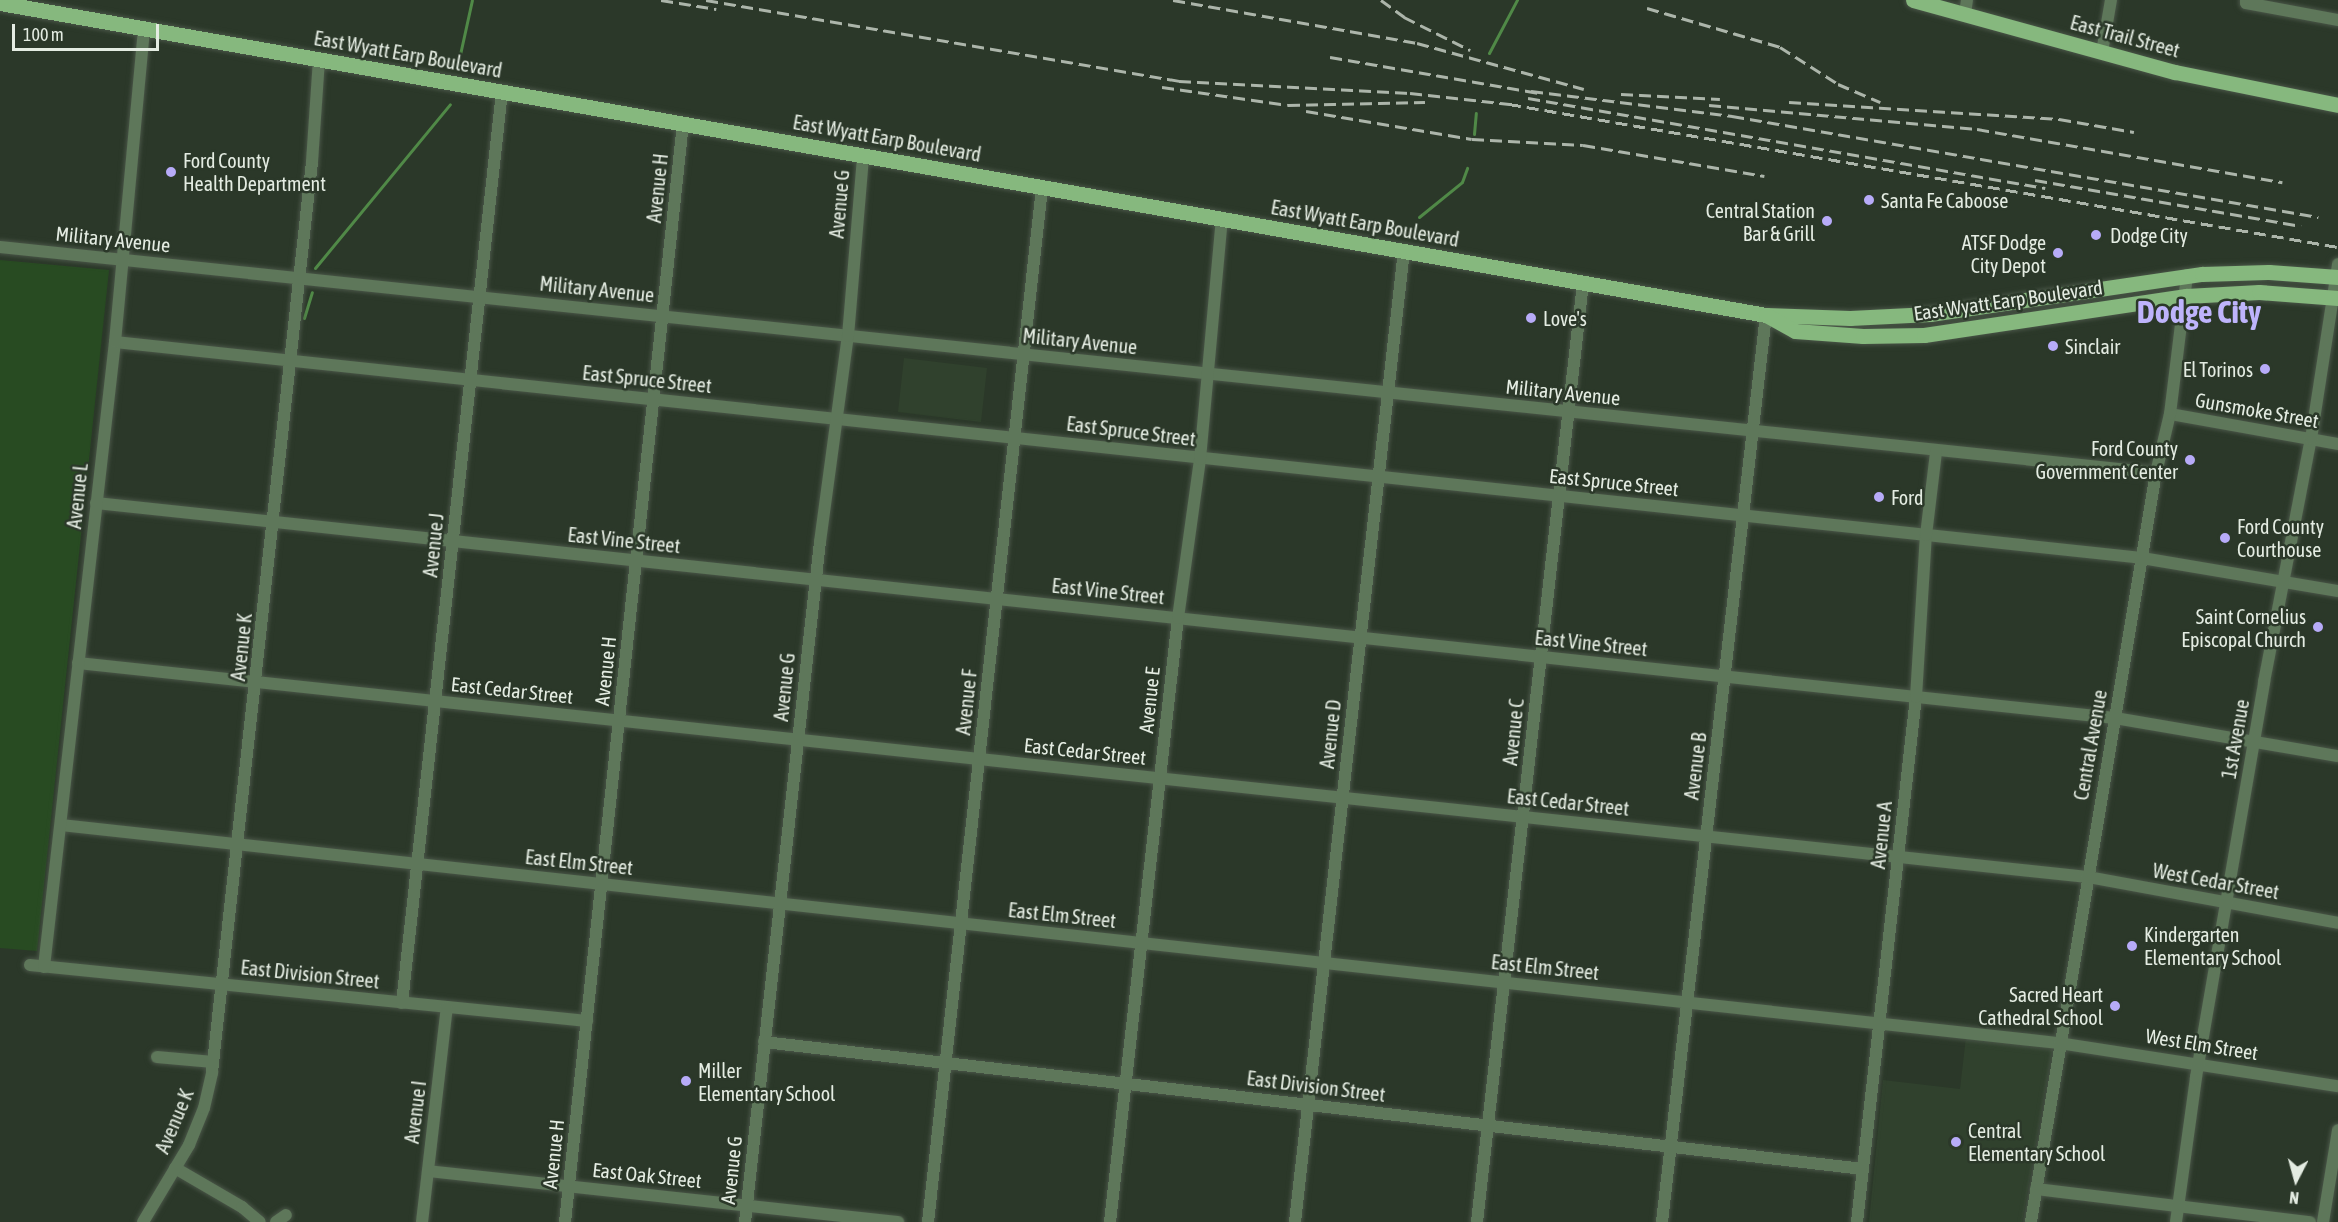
<!DOCTYPE html>
<style>
body{margin:0}
#map{position:relative;width:2338px;height:1222px;overflow:hidden;background:#2b3829;font-family:"Asap Condensed",sans-serif}
div>[style]{position:absolute}
[style*='--x']{left:calc(var(--x)*1px);top:calc(var(--y)*1px);width:calc(var(--w)*1px);rotate:calc(var(--a)*1deg)}
.built>*{inset:0;background:#30412d}
.green>*{inset:0;background:#284b22}
.stream>*{height:3px;margin:-1.5px;padding:0 1.5px;transform-origin:1.5px;border-radius:1.5px;background:#508947}
.roads{filter:drop-shadow(0 0 2px #495547) drop-shadow(0 0 2px #495547)}
.minor>*{height:12px;margin:-6px;padding:0 6px;transform-origin:6px;border-radius:6px;background:#5e775a}
.major>*{height:15px;margin:-7.5px;padding:0 7.5px;transform-origin:7.5px;border-radius:7.5px;background:#86b87e}
.rail>*{height:3px;margin-top:-1.5px;transform-origin:0;background:repeating-linear-gradient(90deg,#acb5aa 0 12px,transparent 0 18px)}
.dots>*{width:16px;height:16px;translate:-50% -50%;box-sizing:border-box;border:3px solid #2b3829;border-radius:50%}
span{translate:-50% -50%;white-space:nowrap;text-align:center;line-height:1.15;-webkit-text-stroke:5px #2b3829;paint-order:stroke}
.street-label{font-size:20px;color:#e4ece2}
.poi-label{font-size:20px;color:#e4ece2}
.left{translate:0 -50%;text-align:left}
.right{translate:-100% -50%;text-align:right}
.town-label{font-size:32px;color:#beb4fb;font-weight:700}
.north{position:absolute;left:2266px;top:1150px;width:60px;height:60px;-webkit-text-stroke:4px #2b3829;paint-order:stroke;rotate:186deg;font-size:16px;font-weight:700;line-height:24px;text-align:center;color:#e4ece2}
.north::after{content:'';display:block;margin:auto;width:21px;height:27px;background:#e4ece2;clip-path:polygon(50% 0,100% 100%,50% 72%,0 100%)}
.scale{position:absolute;left:12px;top:24px;width:147px;height:27px;box-sizing:border-box;border:3px solid #e4ece2;border-top:0;padding-left:8px;font-size:18px;line-height:21px;white-space:nowrap;color:#e4ece2;-webkit-text-stroke:4px #2b3829;paint-order:stroke}
</style>
<div id="map">
<div class="built">
<i style="clip-path:polygon(904px 358px,987px 368px,981px 422px,898px 412px)"></i>
<i style="clip-path:polygon(1966px 1037px,2053px 1046px,2022px 1222px,1869px 1222px,1883px 1080px,1960px 1089px)"></i>
</div>
<div class="green">
<i style="clip-path:polygon(0 260px,109px 270px,37px 951px,0 948px)"></i>
</div>
<div class="stream">
<i style="--x:1489;--y:53;--w:60;--a:-62.2"></i>
<i style="--x:459;--y:59;--w:60;--a:-77.6"></i>
<i style="--x:1474;--y:134;--w:21;--a:-85"></i>
<i style="--x:1419;--y:217;--w:55;--a:-39.1"></i>
<i style="--x:1462;--y:182;--w:15;--a:-70"></i>
<i style="--x:315;--y:268;--w:212;--a:-50.5"></i>
<i style="--x:304;--y:318;--w:27;--a:-73"></i>
</div>
<div class="roads">
<div class="minor">
<i style="--x:2246;--y:0;--w:3;--a:90"></i>
<i style="--x:2246;--y:3;--w:94;--a:10.5"></i>
<i style="--x:1965;--y:14;--w:14;--a:-82"></i>
<i style="--x:2102;--y:52;--w:53;--a:-80.2"></i>
<i style="--x:0;--y:247;--w:2168;--a:5.98"></i>
<i style="--x:115;--y:342;--w:2038;--a:6.08"></i>
<i style="--x:2142;--y:558;--w:199;--a:9.6"></i>
<i style="--x:2170;--y:414;--w:171;--a:10.1"></i>
<i style="--x:96;--y:503;--w:2030;--a:6.08"></i>
<i style="--x:2115;--y:718;--w:226;--a:9.7"></i>
<i style="--x:78;--y:663;--w:2021;--a:6.08"></i>
<i style="--x:2088;--y:877;--w:254;--a:10.4"></i>
<i style="--x:61;--y:825;--w:2010;--a:6.23"></i>
<i style="--x:2059;--y:1043;--w:282;--a:8.8"></i>
<i style="--x:30;--y:965;--w:560;--a:5.74"></i>
<i style="--x:44;--y:967;--w:629;--a:-83.52"></i>
<i style="--x:115;--y:342;--w:314;--a:-84.7"></i>
<i style="--x:402;--y:1003;--w:916;--a:-83.74"></i>
<i style="--x:764;--y:1042;--w:1106;--a:6.59"></i>
<i style="--x:157;--y:1057;--w:56;--a:5.1"></i>
<i style="--x:175;--y:1168;--w:78;--a:30.2"></i>
<i style="--x:242;--y:1207;--w:23;--a:40"></i>
<i style="--x:428;--y:1171;--w:473;--a:6.2"></i>
<i style="--x:2036;--y:1189;--w:276;--a:6.9"></i>
<i style="--x:143;--y:1222;--w:90;--a:-59.1"></i>
<i style="--x:189;--y:1145;--w:40;--a:-68"></i>
<i style="--x:204;--y:1108;--w:37;--a:-77"></i>
<i style="--x:212;--y:1072;--w:915;--a:-83.73"></i>
<i style="--x:312;--y:162;--w:102;--a:-86.1"></i>
<i style="--x:276;--y:1222;--w:12;--a:-35"></i>
<i style="--x:422;--y:1222;--w:216;--a:-83.4"></i>
<i style="--x:565;--y:1222;--w:1104;--a:-83.87"></i>
<i style="--x:745;--y:1222;--w:684;--a:-83.71"></i>
<i style="--x:820;--y:542;--w:208;--a:-82.3"></i>
<i style="--x:848;--y:336;--w:181;--a:-85.2"></i>
<i style="--x:928;--y:1222;--w:1041;--a:-83.71"></i>
<i style="--x:1110;--y:1222;--w:608;--a:-83.58"></i>
<i style="--x:1178;--y:618;--w:161;--a:-82.1"></i>
<i style="--x:1200;--y:459;--w:241;--a:-84.8"></i>
<i style="--x:1295;--y:1222;--w:977;--a:-83.6"></i>
<i style="--x:1477;--y:1222;--w:945;--a:-83.56"></i>
<i style="--x:1662;--y:1222;--w:913;--a:-83.46"></i>
<i style="--x:1857;--y:1222;--w:528;--a:-83.59"></i>
<i style="--x:1916;--y:697;--w:162;--a:-86.5"></i>
<i style="--x:1926;--y:535;--w:84;--a:-83.1"></i>
<i style="--x:2031;--y:1222;--w:759;--a:-80.53"></i>
<i style="--x:2156;--y:473;--w:61;--a:-76.7"></i>
<i style="--x:2170;--y:414;--w:140;--a:-83"></i>
<i style="--x:2176;--y:1222;--w:146;--a:-82.1"></i>
<i style="--x:2196;--y:1077;--w:401;--a:-80.2"></i>
<i style="--x:2264;--y:682;--w:248;--a:-79.1"></i>
<i style="--x:2311;--y:439;--w:177;--a:-81.2"></i>
<i style="--x:2323;--y:1222;--w:93;--a:-80.7"></i>
</div>
<div class="major">
<i style="--x:1913;--y:0;--w:272;--a:15.4"></i>
<i style="--x:2175;--y:72;--w:166;--a:11.4"></i>
<i style="--x:0;--y:3;--w:1793;--a:10.02"></i>
<i style="--x:1766;--y:315;--w:84;--a:2"></i>
<i style="--x:1850;--y:318;--w:80;--a:-2.9"></i>
<i style="--x:1930;--y:314;--w:275;--a:-8.4"></i>
<i style="--x:2202;--y:274;--w:67;--a:-1.7"></i>
<i style="--x:2269;--y:272;--w:69;--a:4.1"></i>
<i style="--x:1766;--y:315;--w:33;--a:29"></i>
<i style="--x:1795;--y:331;--w:68;--a:4.2"></i>
<i style="--x:1863;--y:336;--w:61;--a:-0.9"></i>
<i style="--x:1924;--y:335;--w:265;--a:-8.5"></i>
<i style="--x:2186;--y:296;--w:73;--a:-3.1"></i>
<i style="--x:2259;--y:292;--w:79;--a:4.3"></i>
</div>
</div>
<div class="rail">
<i style="--x:661;--y:0;--w:56;--a:9.3"></i>
<i style="--x:706;--y:0;--w:480;--a:9.7"></i>
<i style="--x:1179;--y:81;--w:231;--a:3"></i>
<i style="--x:1410;--y:93;--w:100;--a:6.3"></i>
<i style="--x:1509;--y:104;--w:841;--a:9.79"></i>
<i style="--x:1173;--y:0;--w:248;--a:10"></i>
<i style="--x:1417;--y:43;--w:173;--a:15.4"></i>
<i style="--x:1381;--y:0;--w:29;--a:36"></i>
<i style="--x:1404;--y:17;--w:74;--a:26.6"></i>
<i style="--x:1647;--y:8;--w:139;--a:16.3"></i>
<i style="--x:1780;--y:47;--w:69;--a:32.5"></i>
<i style="--x:1838;--y:84;--w:46;--a:23.2"></i>
<i style="--x:1330;--y:57;--w:212;--a:9.8"></i>
<i style="--x:1162;--y:87;--w:127;--a:8.1"></i>
<i style="--x:1288;--y:105;--w:137;--a:-1.3"></i>
<i style="--x:1531;--y:91;--w:203;--a:7.1"></i>
<i style="--x:1732;--y:116;--w:595;--a:9.78"></i>
<i style="--x:1621;--y:94;--w:99;--a:2.9"></i>
<i style="--x:1528;--y:98;--w:525;--a:9.88"></i>
<i style="--x:1789;--y:102;--w:271;--a:3.6"></i>
<i style="--x:2059;--y:119;--w:76;--a:9.8"></i>
<i style="--x:1709;--y:105;--w:269;--a:5.1"></i>
<i style="--x:1977;--y:129;--w:310;--a:9.9"></i>
<i style="--x:1306;--y:111;--w:168;--a:9.6"></i>
<i style="--x:1472;--y:139;--w:111;--a:3.1"></i>
<i style="--x:1583;--y:145;--w:184;--a:9.7"></i>
<i style="--x:2035;--y:180;--w:270;--a:9.8"></i>
</div>
<div class="dots">
<i style="left:171px;top:172px;background:#b7abf8"></i>
<i style="left:1869px;top:200px;background:#b7abf8"></i>
<i style="left:1827px;top:221px;background:#b7abf8"></i>
<i style="left:2096px;top:235px;background:#b7abf8"></i>
<i style="left:2058px;top:253px;background:#b7abf8"></i>
<i style="left:1531px;top:318px;background:#b7abf8"></i>
<i style="left:2053px;top:346px;background:#b7abf8"></i>
<i style="left:2265px;top:369px;background:#b7abf8"></i>
<i style="left:2190px;top:460px;background:#b7abf8"></i>
<i style="left:1879px;top:497px;background:#b7abf8"></i>
<i style="left:2225px;top:538px;background:#b7abf8"></i>
<i style="left:2318px;top:627px;background:#b7abf8"></i>
<i style="left:2132px;top:946px;background:#b7abf8"></i>
<i style="left:2115px;top:1006px;background:#b7abf8"></i>
<i style="left:686px;top:1081px;background:#b7abf8"></i>
<i style="left:1956px;top:1142px;background:#b7abf8"></i>
</div>
<div class="street-label">
<span style="left:2125px;top:36px;rotate:15deg">East Trail Street</span>
<span style="left:408px;top:54px;rotate:10deg">East Wyatt Earp Boulevard</span>
<span style="left:887px;top:138px;rotate:10deg">East Wyatt Earp Boulevard</span>
<span style="left:657px;top:188px;rotate:-84deg">Avenue H</span>
<span style="left:839px;top:204px;rotate:-85deg">Avenue G</span>
<span style="left:1365px;top:223px;rotate:10deg">East Wyatt Earp Boulevard</span>
<span style="left:113px;top:239px;rotate:6deg">Military Avenue</span>
<span style="left:597px;top:289px;rotate:6deg">Military Avenue</span>
<span style="left:2008px;top:300px;rotate:-8deg">East Wyatt Earp Boulevard</span>
<span style="left:1080px;top:341px;rotate:6deg">Military Avenue</span>
<span style="left:647px;top:379px;rotate:6deg">East Spruce Street</span>
<span style="left:1563px;top:392px;rotate:6deg">Military Avenue</span>
<span style="left:2257px;top:410px;rotate:10deg">Gunsmoke Street</span>
<span style="left:1131px;top:431px;rotate:7deg">East Spruce Street</span>
<span style="left:1614px;top:482px;rotate:6deg">East Spruce Street</span>
<span style="left:77px;top:496px;rotate:-84deg">Avenue L</span>
<span style="left:624px;top:540px;rotate:6deg">East Vine Street</span>
<span style="left:433px;top:545px;rotate:-84deg">Avenue J</span>
<span style="left:1108px;top:591px;rotate:6deg">East Vine Street</span>
<span style="left:1591px;top:643px;rotate:6deg">East Vine Street</span>
<span style="left:241px;top:647px;rotate:-84deg">Avenue K</span>
<span style="left:605px;top:671px;rotate:-84deg">Avenue H</span>
<span style="left:784px;top:687px;rotate:-84deg">Avenue G</span>
<span style="left:512px;top:690px;rotate:6deg">East Cedar Street</span>
<span style="left:1149px;top:700px;rotate:-84deg">Avenue E</span>
<span style="left:966px;top:702px;rotate:-84deg">Avenue F</span>
<span style="left:1513px;top:732px;rotate:-84deg">Avenue C</span>
<span style="left:1330px;top:734px;rotate:-84deg">Avenue D</span>
<span style="left:2235px;top:739px;rotate:-80deg">1st Avenue</span>
<span style="left:2090px;top:745px;rotate:-80deg">Central Avenue</span>
<span style="left:1085px;top:751px;rotate:6deg">East Cedar Street</span>
<span style="left:1695px;top:766px;rotate:-83deg">Avenue B</span>
<span style="left:1568px;top:802px;rotate:6deg">East Cedar Street</span>
<span style="left:1881px;top:835px;rotate:-84deg">Avenue A</span>
<span style="left:579px;top:862px;rotate:6deg">East Elm Street</span>
<span style="left:2216px;top:881px;rotate:10deg">West Cedar Street</span>
<span style="left:1062px;top:915px;rotate:6deg">East Elm Street</span>
<span style="left:1545px;top:967px;rotate:6deg">East Elm Street</span>
<span style="left:310px;top:974px;rotate:6deg">East Division Street</span>
<span style="left:2202px;top:1044px;rotate:9deg">West Elm Street</span>
<span style="left:1316px;top:1086px;rotate:7deg">East Division Street</span>
<span style="left:415px;top:1112px;rotate:-83deg">Avenue I</span>
<span style="left:174px;top:1121px;rotate:-67deg">Avenue K</span>
<span style="left:553px;top:1154px;rotate:-84deg">Avenue H</span>
<span style="left:731px;top:1170px;rotate:-84deg">Avenue G</span>
<span style="left:647px;top:1175px;rotate:6deg">East Oak Street</span>
</div>
<div class="poi-label">
<span class="left" style="left:183px;top:172px">Ford County<br>Health Department</span>
<span class="left" style="left:1881px;top:200px">Santa Fe Caboose</span>
<span class="right" style="left:1815px;top:222px">Central Station<br>Bar &amp; Grill</span>
<span class="left" style="left:2110px;top:235px">Dodge City</span>
<span class="right" style="left:2046px;top:254px">ATSF Dodge<br>City Depot</span>
<span class="left" style="left:1543px;top:318px">Love's</span>
<span class="left" style="left:2065px;top:346px">Sinclair</span>
<span class="right" style="left:2253px;top:369px">El Torinos</span>
<span class="right" style="left:2178px;top:460px">Ford County<br>Government Center</span>
<span class="left" style="left:1891px;top:497px">Ford</span>
<span class="left" style="left:2237px;top:538px">Ford County<br>Courthouse</span>
<span class="right" style="left:2306px;top:628px">Saint Cornelius<br>Episcopal Church</span>
<span class="left" style="left:2144px;top:946px">Kindergarten<br>Elementary School</span>
<span class="right" style="left:2103px;top:1006px">Sacred Heart<br>Cathedral School</span>
<span class="left" style="left:698px;top:1082px">Miller<br>Elementary School</span>
<span class="left" style="left:1968px;top:1142px">Central<br>Elementary School</span>
</div>
<div class="town-label">
<span style="left:2199px;top:312px">Dodge City</span>
</div>
<div class="north">N</div>
<div class="scale">100 m</div>
</div>
